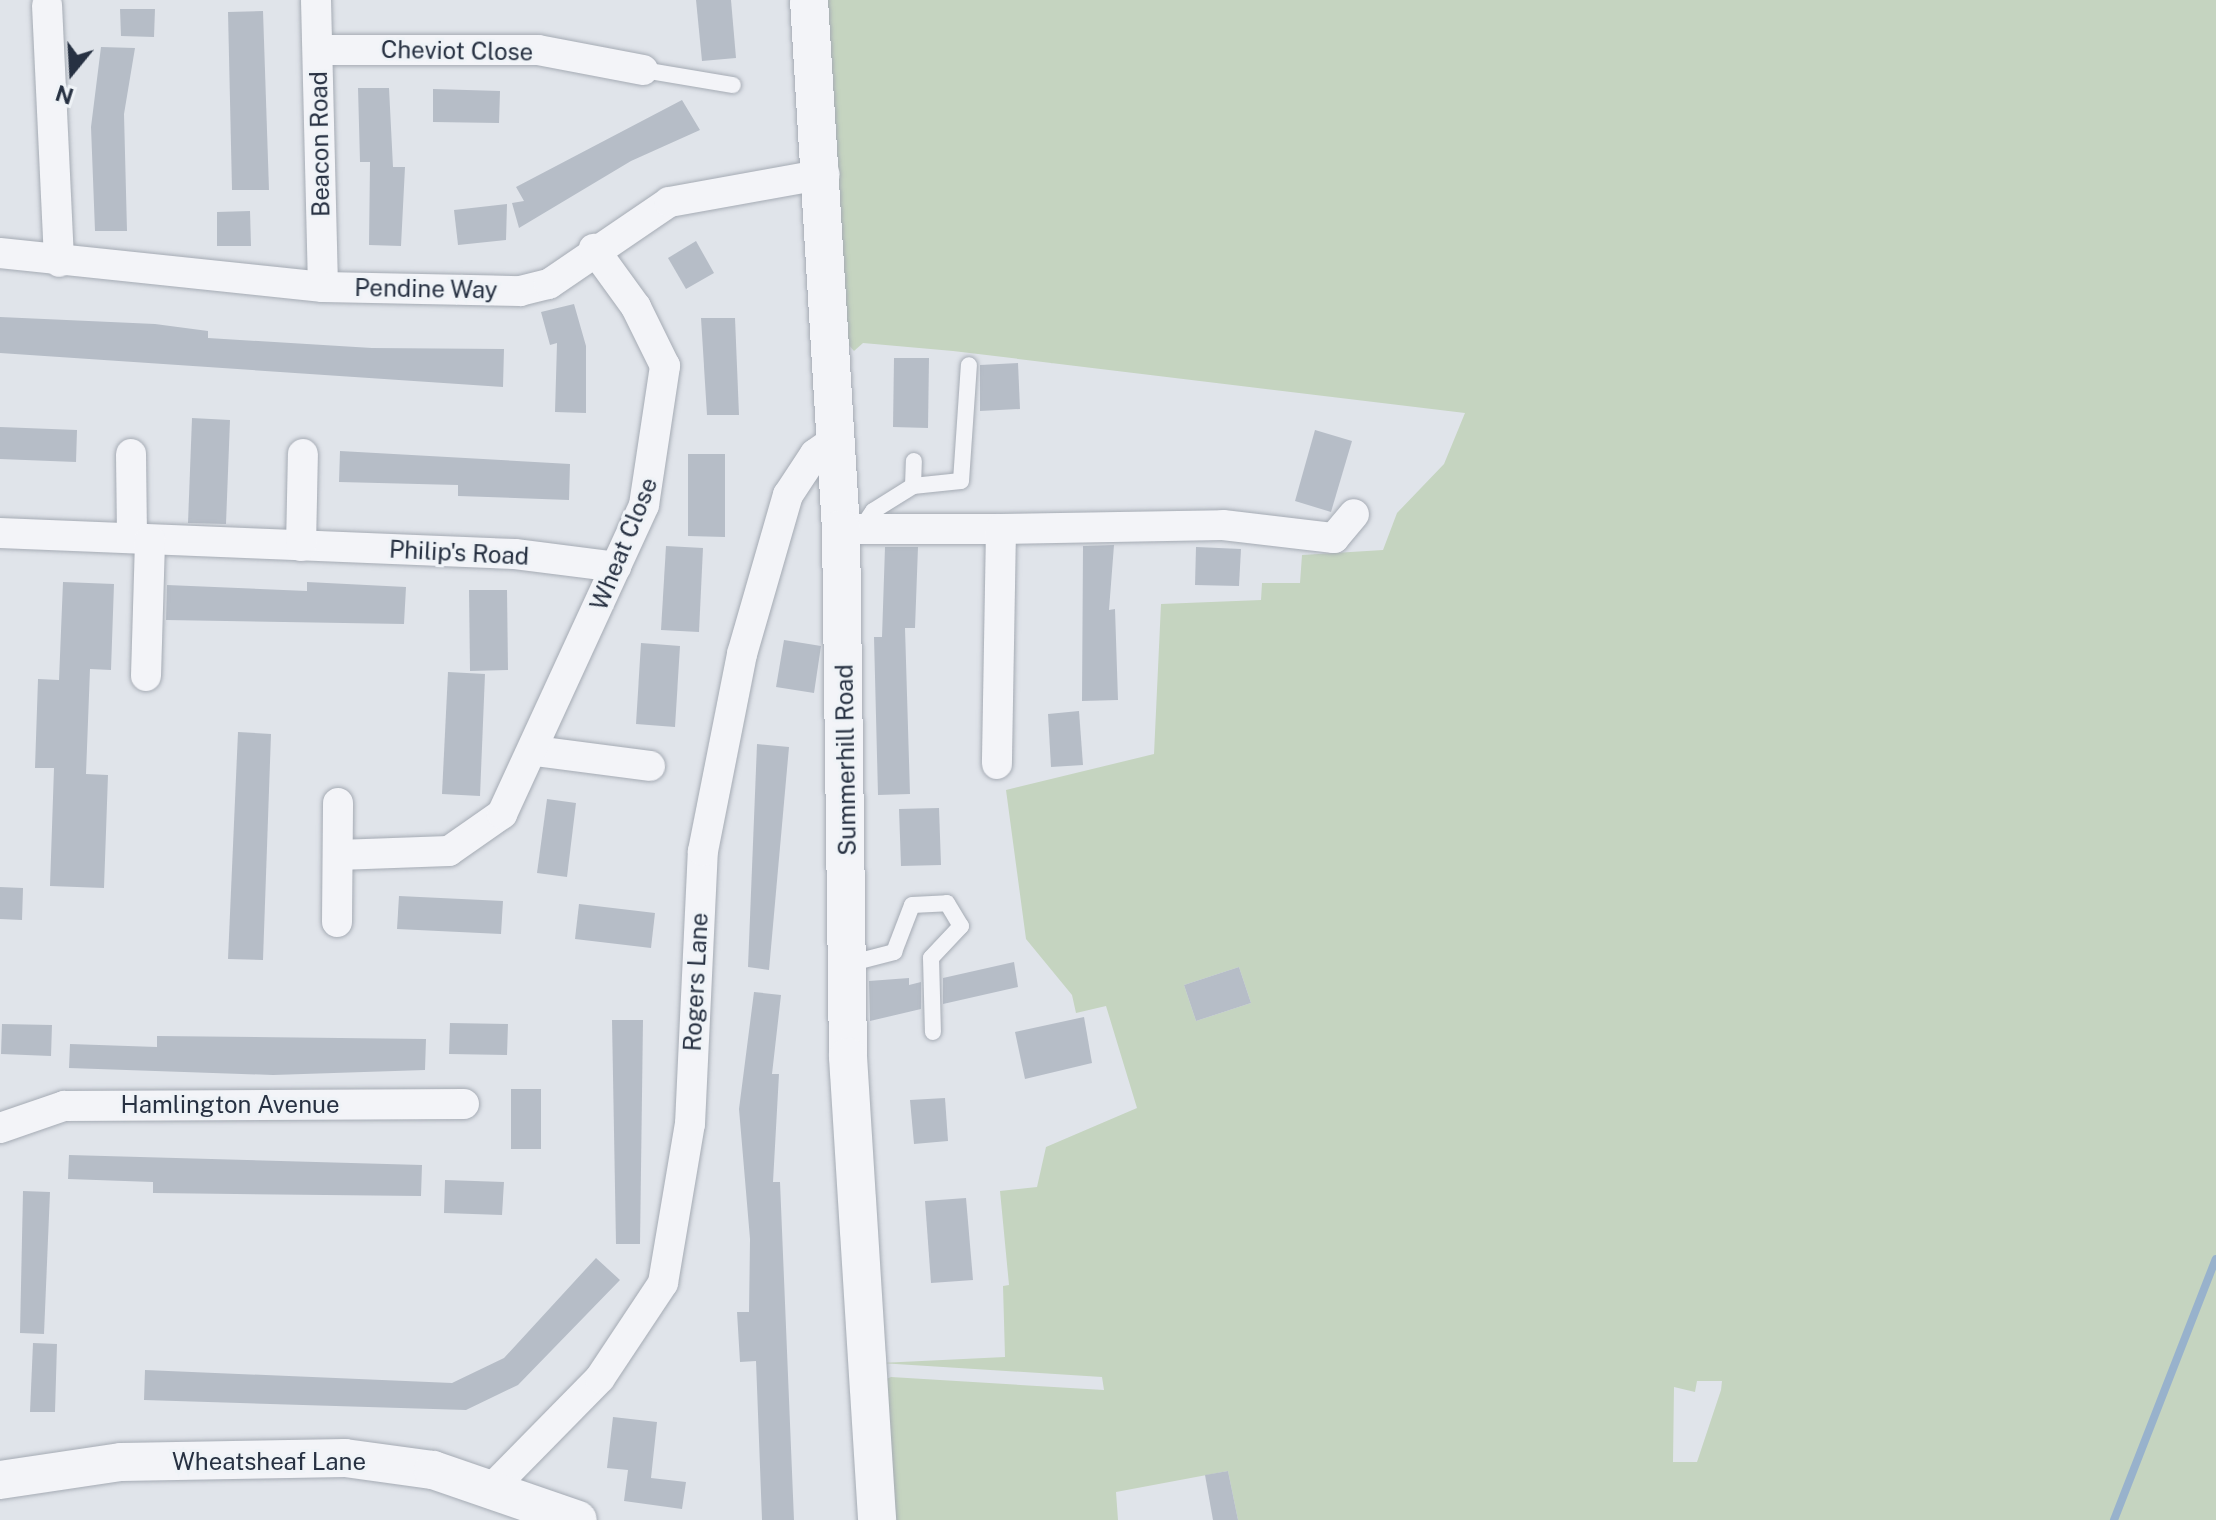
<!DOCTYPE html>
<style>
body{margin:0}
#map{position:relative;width:2216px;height:1520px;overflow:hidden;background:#e0e4ea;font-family:"Public Sans",sans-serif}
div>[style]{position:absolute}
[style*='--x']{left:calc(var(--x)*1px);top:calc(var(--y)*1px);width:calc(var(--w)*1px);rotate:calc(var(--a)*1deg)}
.green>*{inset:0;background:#c5d4c0}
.stream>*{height:8px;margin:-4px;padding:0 4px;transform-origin:4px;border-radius:4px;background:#98b2cc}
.building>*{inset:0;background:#b6bdc7}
.roads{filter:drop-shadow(0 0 2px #a5abb4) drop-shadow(0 0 2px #a5abb4)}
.service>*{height:16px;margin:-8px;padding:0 8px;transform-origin:8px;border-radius:8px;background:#f3f4f8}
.minor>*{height:30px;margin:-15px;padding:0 15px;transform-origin:15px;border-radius:15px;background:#f3f4f8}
.tertiary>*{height:38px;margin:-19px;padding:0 19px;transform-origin:19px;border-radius:19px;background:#f3f4f8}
span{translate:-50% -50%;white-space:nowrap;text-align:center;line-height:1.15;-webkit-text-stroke:6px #eff3f7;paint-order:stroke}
.street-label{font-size:24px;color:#273142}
.north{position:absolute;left:32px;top:32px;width:80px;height:80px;-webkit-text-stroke:6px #eff3f7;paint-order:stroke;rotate:198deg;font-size:22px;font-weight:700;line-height:32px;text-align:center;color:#273142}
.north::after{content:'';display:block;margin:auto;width:28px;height:36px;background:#273142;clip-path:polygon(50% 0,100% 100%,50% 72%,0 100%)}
</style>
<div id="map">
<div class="green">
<i style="clip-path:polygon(evenodd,821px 0,2216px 0,2216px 1520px,1238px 1520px,1228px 1471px,1116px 1492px,1118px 1520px,883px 1520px,876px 1383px,891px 1377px,1104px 1390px,1102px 1377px,880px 1363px,1005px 1357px,1003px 1286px,1009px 1285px,1000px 1191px,1037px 1187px,1046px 1147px,1137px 1108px,1106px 1006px,1076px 1013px,1072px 995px,1026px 939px,1006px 790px,1154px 754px,1161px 604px,1261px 600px,1262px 583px,1300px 583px,1302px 555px,1383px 550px,1397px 513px,1444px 464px,1465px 413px,953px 351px,863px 343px,854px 351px,840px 335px,821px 0,1239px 967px,1251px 1003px,1196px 1021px,1184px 985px,1239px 967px,821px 0,1697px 1381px,1722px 1381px,1721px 1390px,1697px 1462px,1673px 1462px,1674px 1387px,1695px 1392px,1697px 1381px)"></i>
</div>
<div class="stream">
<i style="--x:2114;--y:1520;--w:280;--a:-68.7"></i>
</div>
<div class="building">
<i style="clip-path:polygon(696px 0,731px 0,736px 58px,702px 61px)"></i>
<i style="clip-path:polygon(120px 9px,155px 9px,154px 37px,121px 36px)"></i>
<i style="clip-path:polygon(263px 11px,269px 190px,232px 190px,228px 12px)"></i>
<i style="clip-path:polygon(101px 47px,135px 48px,124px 114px,127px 231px,95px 231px,91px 127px)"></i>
<i style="clip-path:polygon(358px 88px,389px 88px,393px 167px,405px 167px,401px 246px,369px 245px,370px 162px,360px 162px)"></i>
<i style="clip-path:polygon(433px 89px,500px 91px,499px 123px,433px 122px)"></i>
<i style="clip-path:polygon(682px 100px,700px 130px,631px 161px,519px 228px,512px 203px,524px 201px,516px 187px)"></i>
<i style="clip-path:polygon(507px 204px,506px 240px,458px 245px,454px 210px)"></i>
<i style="clip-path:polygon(250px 211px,251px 246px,217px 246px,217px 212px)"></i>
<i style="clip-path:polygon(696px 241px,714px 273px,686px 289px,668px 258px)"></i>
<i style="clip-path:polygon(574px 304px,586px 346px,586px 413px,555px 412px,557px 343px,550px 345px,541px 312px)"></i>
<i style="clip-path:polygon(0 317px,155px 324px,208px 331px,208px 338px,372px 348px,504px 349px,503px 387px,0 353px)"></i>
<i style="clip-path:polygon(701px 318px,735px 318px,739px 415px,707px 415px)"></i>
<i style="clip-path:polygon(894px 358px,929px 358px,928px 428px,893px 427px)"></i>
<i style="clip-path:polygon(1018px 363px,1020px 409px,980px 411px,980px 365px)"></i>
<i style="clip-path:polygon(192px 418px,230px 420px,226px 524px,188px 523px)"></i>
<i style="clip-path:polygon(0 427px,77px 430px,76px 462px,0 459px)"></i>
<i style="clip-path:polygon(1315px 430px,1352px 441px,1331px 512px,1295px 501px)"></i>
<i style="clip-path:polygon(340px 451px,570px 464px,569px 500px,458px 496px,458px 485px,339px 482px)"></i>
<i style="clip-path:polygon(688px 454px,725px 454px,725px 537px,688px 536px)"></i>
<i style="clip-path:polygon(1114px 545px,1109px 610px,1115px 609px,1118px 700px,1082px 701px,1083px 546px)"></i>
<i style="clip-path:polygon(666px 546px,703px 548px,699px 632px,661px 630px)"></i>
<i style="clip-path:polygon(885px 547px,918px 547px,915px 628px,905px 628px,910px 794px,878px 795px,874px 637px,882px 637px)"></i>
<i style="clip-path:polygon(1196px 547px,1241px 549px,1239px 586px,1195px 585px)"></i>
<i style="clip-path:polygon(63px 582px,114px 584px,111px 670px,90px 669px,86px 774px,108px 775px,104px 888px,50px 886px,54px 768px,35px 768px,38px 679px,59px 680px)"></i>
<i style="clip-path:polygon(307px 582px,406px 587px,404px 624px,166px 620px,167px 585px,307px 591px)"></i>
<i style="clip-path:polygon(469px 590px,507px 590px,508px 670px,470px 671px)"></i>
<i style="clip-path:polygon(784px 640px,821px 646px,814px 693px,776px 687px)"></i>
<i style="clip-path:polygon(641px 643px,680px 646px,675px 727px,636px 724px)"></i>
<i style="clip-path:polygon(448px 672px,485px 674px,480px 796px,442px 794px)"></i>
<i style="clip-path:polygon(1079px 711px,1083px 765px,1051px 767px,1048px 714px)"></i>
<i style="clip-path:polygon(238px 732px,271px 734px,263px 960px,228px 959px)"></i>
<i style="clip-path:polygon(757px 744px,789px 747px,769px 970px,748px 967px)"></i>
<i style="clip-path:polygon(547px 799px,576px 803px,567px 877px,537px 873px)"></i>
<i style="clip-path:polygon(939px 808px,941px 865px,901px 866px,899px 809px)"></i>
<i style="clip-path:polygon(0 887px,23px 888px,22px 920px,0 919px)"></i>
<i style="clip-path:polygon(399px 896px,503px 901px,501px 934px,397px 929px)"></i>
<i style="clip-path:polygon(579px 904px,655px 913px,651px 948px,575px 939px)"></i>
<i style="clip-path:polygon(1014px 962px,1018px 987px,943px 1004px,943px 978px)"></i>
<i style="clip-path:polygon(1239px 967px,1251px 1003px,1196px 1021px,1184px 985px)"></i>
<i style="clip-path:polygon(909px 978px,909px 985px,921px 982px,921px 1009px,870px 1021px,869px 981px)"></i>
<i style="clip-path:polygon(754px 992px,781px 995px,772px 1074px,779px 1074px,773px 1182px,780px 1182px,794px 1520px,762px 1520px,756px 1361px,740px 1362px,737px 1312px,749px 1312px,750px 1239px,739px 1109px)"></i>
<i style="clip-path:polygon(1084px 1017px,1092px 1063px,1025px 1079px,1015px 1032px)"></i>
<i style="clip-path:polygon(612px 1020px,643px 1020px,640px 1244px,616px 1244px)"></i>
<i style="clip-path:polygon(450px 1023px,508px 1024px,507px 1055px,449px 1054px)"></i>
<i style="clip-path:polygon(2px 1024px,52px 1025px,51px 1056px,1px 1054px)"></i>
<i style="clip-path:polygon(157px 1036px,426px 1039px,425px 1070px,273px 1075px,69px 1068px,70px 1044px,157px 1047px)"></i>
<i style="clip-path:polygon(511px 1089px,541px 1089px,541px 1149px,511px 1149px)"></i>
<i style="clip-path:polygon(945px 1098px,948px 1141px,914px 1144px,910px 1100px)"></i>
<i style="clip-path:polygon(69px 1155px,422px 1165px,421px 1196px,153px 1193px,153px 1182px,68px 1179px)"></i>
<i style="clip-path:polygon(445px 1180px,504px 1182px,502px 1215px,444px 1213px)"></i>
<i style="clip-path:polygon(23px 1191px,50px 1192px,44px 1334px,20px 1333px)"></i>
<i style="clip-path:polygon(966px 1198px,973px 1280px,931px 1283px,925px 1201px)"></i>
<i style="clip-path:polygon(596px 1258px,620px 1280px,518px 1385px,466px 1410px,144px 1400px,145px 1370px,452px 1383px,504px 1358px)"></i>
<i style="clip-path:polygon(33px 1343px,57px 1344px,55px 1412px,30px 1412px)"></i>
<i style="clip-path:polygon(613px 1417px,657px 1422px,651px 1478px,686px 1482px,682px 1509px,624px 1501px,628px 1470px,607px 1468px)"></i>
<i style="clip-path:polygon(1228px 1471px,1238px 1520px,1213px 1520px,1205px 1475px)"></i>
</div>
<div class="roads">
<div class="service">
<i style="--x:643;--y:70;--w:91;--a:9.5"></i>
<i style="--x:913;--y:486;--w:25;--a:-88"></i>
<i style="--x:861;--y:529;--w:22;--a:-56"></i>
<i style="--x:873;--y:511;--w:47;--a:-32"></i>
<i style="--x:913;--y:486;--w:48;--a:-5.9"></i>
<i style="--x:961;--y:481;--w:116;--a:-86.1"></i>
<i style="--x:848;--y:964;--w:48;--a:-14.6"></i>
<i style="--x:894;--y:952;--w:50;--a:-69"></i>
<i style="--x:912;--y:905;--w:35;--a:-3"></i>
<i style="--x:947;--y:903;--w:27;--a:59"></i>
<i style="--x:961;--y:926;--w:44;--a:133.2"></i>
<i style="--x:931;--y:958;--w:74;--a:88.5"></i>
</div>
<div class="minor">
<i style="--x:316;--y:0;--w:287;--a:88.6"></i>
<i style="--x:47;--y:5;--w:257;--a:87.3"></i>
<i style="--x:318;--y:50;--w:220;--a:0"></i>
<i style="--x:538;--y:50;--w:107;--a:10.8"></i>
<i style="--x:0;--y:253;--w:325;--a:6"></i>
<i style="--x:323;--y:287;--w:197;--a:1.2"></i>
<i style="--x:520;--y:291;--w:30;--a:-14"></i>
<i style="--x:549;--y:284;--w:145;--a:-34.3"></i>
<i style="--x:669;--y:202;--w:158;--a:-10.2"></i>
<i style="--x:131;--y:454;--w:84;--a:89.3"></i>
<i style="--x:841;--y:529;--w:160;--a:0"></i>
<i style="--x:1001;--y:529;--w:235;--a:91"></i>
<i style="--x:1001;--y:529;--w:222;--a:-1"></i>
<i style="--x:1223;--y:525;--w:112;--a:6.7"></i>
<i style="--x:1334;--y:538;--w:31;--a:-50"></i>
<i style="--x:0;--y:533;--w:515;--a:2.34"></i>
<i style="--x:515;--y:554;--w:102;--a:7.3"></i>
<i style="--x:301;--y:546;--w:92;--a:-88.8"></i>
<i style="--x:146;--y:676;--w:136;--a:-88.3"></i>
<i style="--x:536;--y:751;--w:115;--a:7.5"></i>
<i style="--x:338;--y:855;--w:111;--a:-2.1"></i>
<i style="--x:449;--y:851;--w:65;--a:-34.9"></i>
<i style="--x:502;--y:814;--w:340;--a:-65.3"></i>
<i style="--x:644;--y:505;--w:141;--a:-81.4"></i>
<i style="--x:665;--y:366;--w:66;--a:-116.2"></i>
<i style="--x:636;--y:307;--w:72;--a:-125.9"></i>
<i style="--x:337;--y:922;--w:119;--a:-89.5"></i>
<i style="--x:0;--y:1128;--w:68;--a:-19"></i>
<i style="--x:64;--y:1106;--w:400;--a:-0.3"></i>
<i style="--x:492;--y:1488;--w:154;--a:-45.5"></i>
<i style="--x:600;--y:1378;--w:114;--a:-56.4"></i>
<i style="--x:663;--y:1283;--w:161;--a:-80.4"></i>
<i style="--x:690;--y:1124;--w:273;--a:-87.3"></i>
<i style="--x:703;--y:851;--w:201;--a:-78.8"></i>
<i style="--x:742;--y:654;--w:166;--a:-73.9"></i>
<i style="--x:788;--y:495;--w:49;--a:-56.6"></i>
<i style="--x:815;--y:454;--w:24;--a:-35"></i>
</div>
<div class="tertiary">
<i style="--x:809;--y:0;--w:530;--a:86.54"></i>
<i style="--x:841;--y:529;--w:528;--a:89.24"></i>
<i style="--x:848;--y:1057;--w:464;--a:86.4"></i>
<i style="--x:0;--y:1480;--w:122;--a:-8.5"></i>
<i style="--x:121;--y:1462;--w:224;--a:-1"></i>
<i style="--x:345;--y:1458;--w:89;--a:7.8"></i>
<i style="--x:433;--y:1470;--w:153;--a:19"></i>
</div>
</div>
<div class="street-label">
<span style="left:457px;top:51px;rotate:1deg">Cheviot Close</span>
<span style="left:320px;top:144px;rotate:-91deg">Beacon Road</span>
<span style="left:426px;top:289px;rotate:1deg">Pendine Way</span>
<span style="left:624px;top:544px;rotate:-68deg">Wheat Close</span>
<span style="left:459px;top:553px;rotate:3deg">Philip's Road</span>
<span style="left:846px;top:760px;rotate:-91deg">Summerhill Road</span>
<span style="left:696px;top:982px;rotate:-87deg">Rogers Lane</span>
<span style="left:230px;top:1105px">Hamlington Avenue</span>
<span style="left:269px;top:1462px">Wheatsheaf Lane</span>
</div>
<div class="north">N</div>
</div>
